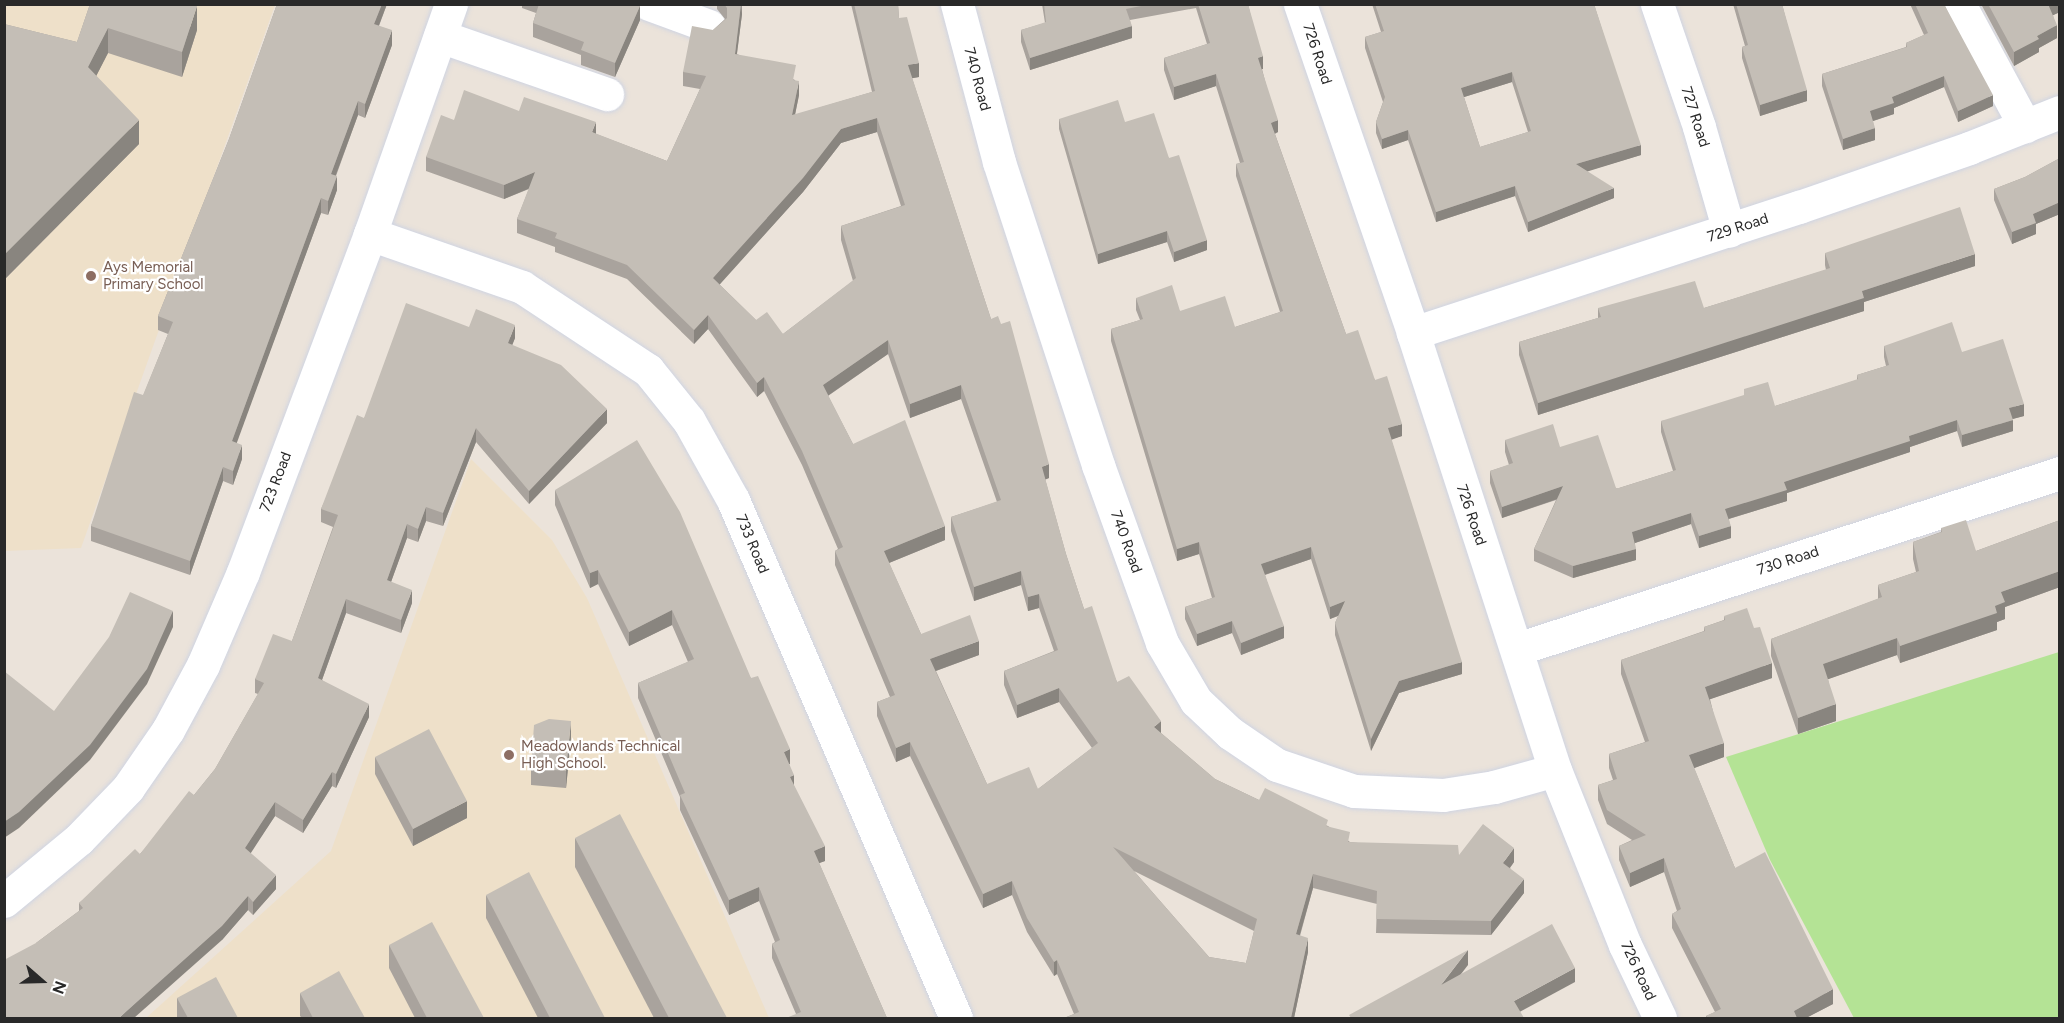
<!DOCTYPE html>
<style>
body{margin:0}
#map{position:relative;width:2064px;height:1023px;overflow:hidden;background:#ebe3da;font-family:Figtree,sans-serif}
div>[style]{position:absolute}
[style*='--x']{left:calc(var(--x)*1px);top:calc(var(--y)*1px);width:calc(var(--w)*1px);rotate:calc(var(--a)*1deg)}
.education>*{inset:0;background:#eee0c9}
.green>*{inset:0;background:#b4e395}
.roads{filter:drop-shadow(0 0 2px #cfd4e2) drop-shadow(0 0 2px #cfd4e2)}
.minor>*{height:33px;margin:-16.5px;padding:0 16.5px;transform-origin:16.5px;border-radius:16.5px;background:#fff}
.wall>*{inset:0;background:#a9a39d}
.shaded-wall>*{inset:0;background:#89857f}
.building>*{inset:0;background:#c4beb6}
.dots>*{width:16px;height:16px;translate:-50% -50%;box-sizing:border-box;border:3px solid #fff;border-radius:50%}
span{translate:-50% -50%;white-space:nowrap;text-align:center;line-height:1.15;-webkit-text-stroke:4.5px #fff;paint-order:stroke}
.street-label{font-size:15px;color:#292929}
.education-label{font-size:15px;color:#785e54}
.left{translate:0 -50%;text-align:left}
.frame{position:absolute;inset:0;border:6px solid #292929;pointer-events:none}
.north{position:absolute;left:12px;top:951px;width:60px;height:60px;-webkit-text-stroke:4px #fff;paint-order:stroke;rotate:110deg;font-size:16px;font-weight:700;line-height:24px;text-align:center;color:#292929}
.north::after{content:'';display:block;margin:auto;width:21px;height:27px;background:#292929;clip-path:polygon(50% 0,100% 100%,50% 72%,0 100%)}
</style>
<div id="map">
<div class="education">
<i style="clip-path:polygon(4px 5px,275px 5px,81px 548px,5px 551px)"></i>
<i style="clip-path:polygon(471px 459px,552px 540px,587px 598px,769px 1018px,146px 1018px,331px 851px)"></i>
</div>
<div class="green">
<i style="clip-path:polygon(2059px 652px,2059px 1018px,1854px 1018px,1770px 860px,1726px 757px)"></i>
</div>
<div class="roads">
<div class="minor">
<i style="--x:649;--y:4;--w:64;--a:20.1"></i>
<i style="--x:957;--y:4;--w:163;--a:75.1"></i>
<i style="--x:999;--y:162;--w:319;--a:71.9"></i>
<i style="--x:1098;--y:465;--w:189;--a:70.2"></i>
<i style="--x:1162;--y:643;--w:67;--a:59.6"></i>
<i style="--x:1196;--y:701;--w:47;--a:43.3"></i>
<i style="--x:1230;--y:733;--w:57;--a:34.2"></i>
<i style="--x:1277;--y:765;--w:81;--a:18.7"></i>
<i style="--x:1354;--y:791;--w:89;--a:2.6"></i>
<i style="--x:1443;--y:795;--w:52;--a:-8.9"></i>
<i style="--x:1494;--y:787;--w:63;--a:-15.6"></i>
<i style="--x:1300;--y:4;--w:348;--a:71"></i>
<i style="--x:1413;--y:333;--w:459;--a:72"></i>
<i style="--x:1555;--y:770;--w:188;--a:68.2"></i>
<i style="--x:1625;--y:945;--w:81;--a:64.4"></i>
<i style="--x:1657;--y:4;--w:130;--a:71.1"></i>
<i style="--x:1699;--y:127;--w:108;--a:73.9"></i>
<i style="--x:1959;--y:4;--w:139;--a:61.6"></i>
<i style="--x:440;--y:36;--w:177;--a:19.2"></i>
<i style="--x:370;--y:234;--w:161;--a:19.2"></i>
<i style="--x:522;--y:287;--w:151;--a:33.4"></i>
<i style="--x:648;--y:370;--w:65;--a:51.2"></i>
<i style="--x:689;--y:421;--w:90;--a:60.9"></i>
<i style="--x:733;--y:500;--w:564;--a:66.71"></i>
<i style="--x:1413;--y:333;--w:406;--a:-18.1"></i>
<i style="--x:1799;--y:207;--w:180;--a:-19.1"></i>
<i style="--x:1969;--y:148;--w:98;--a:-21.6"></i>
<i style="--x:1517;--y:649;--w:571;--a:-17.96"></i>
<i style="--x:4;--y:901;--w:97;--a:-39.6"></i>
<i style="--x:79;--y:839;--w:71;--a:-46.1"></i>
<i style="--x:128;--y:788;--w:70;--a:-55.4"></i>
<i style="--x:168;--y:730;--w:74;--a:-61.7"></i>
<i style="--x:203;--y:665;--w:101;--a:-66.7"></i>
<i style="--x:243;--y:572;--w:361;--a:-69.4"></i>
<i style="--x:370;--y:234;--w:244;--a:-70.6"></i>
</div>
</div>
<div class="wall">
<i style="clip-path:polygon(90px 4px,197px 30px,182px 77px,108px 53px,96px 76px,139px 144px,4px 280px,4px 24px,77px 42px)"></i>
<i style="clip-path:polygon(277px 4px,387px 4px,379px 26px,392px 45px,365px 118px,358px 115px,336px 176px,337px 190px,328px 215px,321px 213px,236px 443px,242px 459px,233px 485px,223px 481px,190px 575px,91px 541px,91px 526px,168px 334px,158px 330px,158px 316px,229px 139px)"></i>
<i style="clip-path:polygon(522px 4px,640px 4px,640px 20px,615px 77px,581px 65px,581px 55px,533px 37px,533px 23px,536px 13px,522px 8px)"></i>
<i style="clip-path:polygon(evenodd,717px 4px,742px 4px,742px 14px,737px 54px,795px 80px,799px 95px,795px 115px,872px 92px,851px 4px,898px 4px,899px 18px,919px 77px,912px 78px,991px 319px,1049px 478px,1045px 479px,1066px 554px,1084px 609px,1117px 682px,1161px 733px,1215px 779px,1259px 800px,1328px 826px,1350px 842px,1514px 862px,1510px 868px,1524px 893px,1491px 935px,1376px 933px,1377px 904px,1313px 888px,1300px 936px,1308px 952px,1294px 1018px,1064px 1018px,1074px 1014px,1057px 974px,1054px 976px,1027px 932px,1012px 895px,983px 908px,910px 756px,896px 762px,877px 716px,877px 702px,890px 697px,835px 565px,835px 551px,838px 549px,802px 465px,764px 391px,757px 397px,708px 329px,694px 344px,627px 279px,555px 252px,555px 247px,517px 233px,517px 219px,529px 189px,504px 199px,426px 171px,426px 157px,454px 120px,519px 111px,596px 134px,667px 161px,700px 89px,683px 86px,683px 72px,713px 30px,725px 19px,717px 9px,717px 4px,877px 132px,901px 206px,841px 226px,841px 240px,853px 281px,783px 334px,756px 320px,719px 284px,803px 192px,841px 143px,877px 132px,717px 4px,888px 354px,910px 418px,961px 399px,997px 502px,951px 517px,951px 531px,974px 601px,1021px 585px,1028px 611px,1039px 608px,1054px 651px,1004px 671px,1004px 685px,1017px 718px,1059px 702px,1092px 748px,1038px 789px,987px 784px,936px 671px,979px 655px,921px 634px,889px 563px,945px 540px,853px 444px,828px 396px,888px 354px,717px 4px,1134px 871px,1254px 931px,1246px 963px,1209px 957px,1134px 871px)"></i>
<i style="clip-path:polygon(1042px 4px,1248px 4px,1263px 69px,1262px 69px,1278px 132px,1275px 134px,1346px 334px,1375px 380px,1402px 436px,1391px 439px,1462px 674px,1399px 693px,1371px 751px,1335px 635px,1335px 623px,1338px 616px,1330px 619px,1311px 559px,1265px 575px,1284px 638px,1241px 655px,1232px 633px,1197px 646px,1185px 619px,1185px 607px,1212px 598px,1199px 554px,1177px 561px,1111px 341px,1111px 329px,1140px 320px,1136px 310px,1136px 298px,1235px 327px,1280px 312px,1236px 176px,1236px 164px,1240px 163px,1216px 86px,1174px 100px,1164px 70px,1164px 58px,1207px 44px,1196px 8px,1130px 20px,1132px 38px,1030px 70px,1021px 42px,1021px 30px,1045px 23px)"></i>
<i style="clip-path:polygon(evenodd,1372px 4px,1594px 4px,1641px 155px,1587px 171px,1614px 198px,1528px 232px,1515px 196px,1436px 222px,1408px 140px,1382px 149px,1376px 133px,1376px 122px,1383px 102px,1365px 48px,1365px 37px,1381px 32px,1372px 4px,1512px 82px,1528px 132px,1480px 147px,1464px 97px,1512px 82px)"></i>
<i style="clip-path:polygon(1733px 4px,1782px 4px,1807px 101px,1760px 116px,1742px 58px,1742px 47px,1745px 46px)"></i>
<i style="clip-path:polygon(1910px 4px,1944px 4px,1993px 106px,1958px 122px,1944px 87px,1894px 108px,1894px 114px,1873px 121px,1875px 140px,1843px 150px,1822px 86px,1822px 74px,1906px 47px,1906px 43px,1924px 35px)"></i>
<i style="clip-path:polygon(1981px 4px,2060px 4px,2060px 12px,2053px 15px,2057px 38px,2039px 48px,2039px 52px,2014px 66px)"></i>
<i style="clip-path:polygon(1059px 119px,1125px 122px,1169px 158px,1207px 250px,1174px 262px,1167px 242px,1098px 264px,1059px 129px)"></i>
<i style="clip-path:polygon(2060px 158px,2060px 214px,2036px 224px,2036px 234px,2012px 244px,1994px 200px,1994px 189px,2025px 177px)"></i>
<i style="clip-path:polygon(1825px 253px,1975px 266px,1864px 302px,1864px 311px,1538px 415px,1519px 355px,1519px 342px,1598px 318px,1598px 308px,1704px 308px,1826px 270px,1825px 265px)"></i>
<i style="clip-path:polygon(469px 327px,515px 338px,512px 345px,607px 423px,529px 504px,476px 442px,443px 526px,426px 521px,418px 542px,407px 538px,391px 582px,412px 603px,401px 633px,346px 613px,322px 680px,369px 717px,336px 788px,332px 786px,303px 833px,275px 816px,250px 853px,276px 889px,253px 915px,248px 910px,222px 940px,36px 943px,79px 911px,79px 903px,140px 854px,194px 795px,215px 769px,258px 694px,255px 693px,255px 679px,292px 641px,333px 527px,321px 522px,321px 509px,364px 418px)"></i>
<i style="clip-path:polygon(1884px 346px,1962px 352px,2024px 416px,2012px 419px,2013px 431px,1962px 447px,1957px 431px,1910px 447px,1910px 452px,1787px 493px,1787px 501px,1729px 519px,1731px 538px,1699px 548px,1691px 524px,1635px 543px,1636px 560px,1573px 578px,1534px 561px,1534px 549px,1556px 500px,1502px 518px,1490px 483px,1490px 471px,1509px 465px,1505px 452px,1505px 440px,1560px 447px,1616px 488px,1619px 488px,1673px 471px,1661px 432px,1661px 421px,1775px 406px,1857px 380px,1857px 375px,1886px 366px,1884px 357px)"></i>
<i style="clip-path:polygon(555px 490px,751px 678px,790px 764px,789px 764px,794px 786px,825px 861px,819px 863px,887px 1018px,796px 1014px,772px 958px,772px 944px,775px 942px,759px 901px,729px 915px,680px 810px,680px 797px,638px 698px,638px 683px,688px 662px,672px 625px,629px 646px,598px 584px,590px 588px,555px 505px)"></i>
<i style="clip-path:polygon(2060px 520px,2060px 587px,2005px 607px,2005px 619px,1997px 622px,1997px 630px,1900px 663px,1897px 655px,1828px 679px,1836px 721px,1798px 734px,1771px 656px,1771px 639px,1878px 599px,1878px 585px,1916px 572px,1913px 559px,1913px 542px,1941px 532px,1941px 528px,1976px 551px)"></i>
<i style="clip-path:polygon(1724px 616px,1772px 678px,1710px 699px,1724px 757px,1694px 768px,1735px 868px,1833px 1004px,1806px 1018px,1706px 1018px,1706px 1016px,1715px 1012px,1672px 928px,1672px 914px,1677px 911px,1664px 872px,1630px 887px,1619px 860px,1619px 846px,1632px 840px,1607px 824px,1598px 800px,1598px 785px,1613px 780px,1609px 768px,1609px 754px,1645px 742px,1621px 674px,1621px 660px,1704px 631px,1704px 627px,1724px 620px)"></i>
<i style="clip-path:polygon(571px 738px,566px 788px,531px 785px,531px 768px)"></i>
<i style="clip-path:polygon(375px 757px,467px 818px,413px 846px,375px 774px)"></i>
<i style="clip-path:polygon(575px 838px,727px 1018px,654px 1018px,575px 867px)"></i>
<i style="clip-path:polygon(486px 895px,605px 1018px,538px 1018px,486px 918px)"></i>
<i style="clip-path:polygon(389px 945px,484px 1018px,415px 1018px,389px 968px)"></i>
<i style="clip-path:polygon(300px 993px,365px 1018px,302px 1018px,300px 1016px)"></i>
<i style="clip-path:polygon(177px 998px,238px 1018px,177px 1018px)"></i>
</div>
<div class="shaded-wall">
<i style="clip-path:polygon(382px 4px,387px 4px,374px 38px,374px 24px)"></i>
<i style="clip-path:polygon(741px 4px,742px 14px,735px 68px,735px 54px)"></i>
<i style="clip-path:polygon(2060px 4px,2060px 12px,2047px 18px,2047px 5px)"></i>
<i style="clip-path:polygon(197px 6px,197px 30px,182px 77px,182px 52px)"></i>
<i style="clip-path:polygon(640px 6px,640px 20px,615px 77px,615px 63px)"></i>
<i style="clip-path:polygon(2057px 25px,2057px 38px,2039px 48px,2039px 52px,2014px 66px,2014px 52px,2037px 36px)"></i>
<i style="clip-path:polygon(1132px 26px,1132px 38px,1030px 70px,1030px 58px)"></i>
<i style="clip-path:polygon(108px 28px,108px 53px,88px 92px,88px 67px)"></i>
<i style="clip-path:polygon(392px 30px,392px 45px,365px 118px,365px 104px)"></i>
<i style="clip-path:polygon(1263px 56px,1263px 69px,1258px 70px,1258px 58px)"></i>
<i style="clip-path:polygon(919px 63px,919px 77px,908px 79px,908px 65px)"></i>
<i style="clip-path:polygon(1512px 72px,1512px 82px,1461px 98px,1461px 88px)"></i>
<i style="clip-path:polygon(1216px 74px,1216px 86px,1174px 100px,1174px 87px)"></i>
<i style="clip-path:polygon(1944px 76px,1944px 87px,1894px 108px,1894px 114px,1870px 122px,1870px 111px,1892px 97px)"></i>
<i style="clip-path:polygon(799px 81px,799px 95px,792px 129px,792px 115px)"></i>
<i style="clip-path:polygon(1807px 90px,1807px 101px,1760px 116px,1760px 105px)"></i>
<i style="clip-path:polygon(1993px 95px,1993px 106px,1958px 122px,1958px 111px)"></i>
<i style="clip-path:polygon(358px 101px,358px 115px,331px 188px,331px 174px)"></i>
<i style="clip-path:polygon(877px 118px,877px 132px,841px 143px,803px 192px,713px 292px,713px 278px,841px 129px)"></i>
<i style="clip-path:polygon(139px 120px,139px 144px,4px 280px,4px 255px)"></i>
<i style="clip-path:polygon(1278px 120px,1278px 132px,1271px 135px,1271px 123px)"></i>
<i style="clip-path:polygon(596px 122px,596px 136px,592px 132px)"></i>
<i style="clip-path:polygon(1875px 128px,1875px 140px,1843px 150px,1843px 139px)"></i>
<i style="clip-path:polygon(1408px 130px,1408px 140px,1382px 149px,1382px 139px)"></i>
<i style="clip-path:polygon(1641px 145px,1641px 155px,1576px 175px,1576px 164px)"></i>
<i style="clip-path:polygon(535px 172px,535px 186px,504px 199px,504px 185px)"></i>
<i style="clip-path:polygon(337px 176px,337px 190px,328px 215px,328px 201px)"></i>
<i style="clip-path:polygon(1515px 186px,1515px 196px,1436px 222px,1436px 212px)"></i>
<i style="clip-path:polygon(1614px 188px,1614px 198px,1528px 232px,1528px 222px)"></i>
<i style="clip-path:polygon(321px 198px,321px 213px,232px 456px,232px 441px)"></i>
<i style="clip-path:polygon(2060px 202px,2060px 214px,2036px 224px,2036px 234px,2012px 244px,2012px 232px,2033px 214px)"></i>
<i style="clip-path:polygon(1167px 231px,1167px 242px,1098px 264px,1098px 254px)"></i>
<i style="clip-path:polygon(1207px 240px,1207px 250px,1174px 262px,1174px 252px)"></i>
<i style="clip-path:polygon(1975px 254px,1975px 266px,1864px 302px,1864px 311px,1538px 415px,1538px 403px,1862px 291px)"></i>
<i style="clip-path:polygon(708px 315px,708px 329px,694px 344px,694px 330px)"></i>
<i style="clip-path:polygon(515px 325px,515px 338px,508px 356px,508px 343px)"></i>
<i style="clip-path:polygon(888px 340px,888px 354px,823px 399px,823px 385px)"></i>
<i style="clip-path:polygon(764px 377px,764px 391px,757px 397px,757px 383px)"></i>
<i style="clip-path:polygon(961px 385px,961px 399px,910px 418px,910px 404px)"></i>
<i style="clip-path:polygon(2024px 404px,2024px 416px,2009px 420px,2009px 408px)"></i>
<i style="clip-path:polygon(607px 409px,607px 423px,529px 504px,529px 491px)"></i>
<i style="clip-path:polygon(1957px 420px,1957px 431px,1910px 447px,1910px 452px,1787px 493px,1787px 501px,1725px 520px,1725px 509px,1784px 482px,1909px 436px)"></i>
<i style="clip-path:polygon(2013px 420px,2013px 431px,1962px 447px,1962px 435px)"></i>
<i style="clip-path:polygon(1402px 424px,1402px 436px,1388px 441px,1388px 428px)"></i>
<i style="clip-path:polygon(476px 428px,476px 442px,443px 526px,443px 513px)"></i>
<i style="clip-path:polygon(242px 445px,242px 459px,233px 485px,233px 471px)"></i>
<i style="clip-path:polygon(1049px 464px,1049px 478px,1042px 481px,1042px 467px)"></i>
<i style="clip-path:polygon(223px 467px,223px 481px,190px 575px,190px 561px)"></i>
<i style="clip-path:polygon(1563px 486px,1563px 497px,1502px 518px,1502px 507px)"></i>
<i style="clip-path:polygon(426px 507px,426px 521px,418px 542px,418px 529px)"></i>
<i style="clip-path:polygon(1691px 513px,1691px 524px,1632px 544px,1632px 532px)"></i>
<i style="clip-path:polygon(407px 524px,407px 538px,387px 593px,387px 580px)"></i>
<i style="clip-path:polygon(945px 526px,945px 540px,884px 565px,884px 551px)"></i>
<i style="clip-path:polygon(1731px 526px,1731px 538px,1699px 548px,1699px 536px)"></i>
<i style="clip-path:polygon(1199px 542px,1199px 554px,1177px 561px,1177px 549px)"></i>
<i style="clip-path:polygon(1311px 547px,1311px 559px,1261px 576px,1261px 564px)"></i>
<i style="clip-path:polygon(1636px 549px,1636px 560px,1573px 578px,1573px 566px)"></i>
<i style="clip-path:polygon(598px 570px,598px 584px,590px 588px,590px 573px)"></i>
<i style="clip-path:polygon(1021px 571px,1021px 585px,974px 601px,974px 587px)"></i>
<i style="clip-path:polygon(2060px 571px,2060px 587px,2005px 607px,2005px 619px,1997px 622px,1997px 630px,1900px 663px,1900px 646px,1995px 606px,2001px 592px)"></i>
<i style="clip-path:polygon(412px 590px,412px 603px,401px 633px,401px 620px)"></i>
<i style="clip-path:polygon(1039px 594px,1039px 608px,1028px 611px,1028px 597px)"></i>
<i style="clip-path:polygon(346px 599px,346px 613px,318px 691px,318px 678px)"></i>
<i style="clip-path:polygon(1345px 601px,1345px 613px,1330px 619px,1330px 607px)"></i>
<i style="clip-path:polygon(672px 610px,672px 625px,629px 646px,629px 632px)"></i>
<i style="clip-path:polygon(173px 611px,173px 627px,147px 684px,90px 760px,19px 828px,4px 838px,4px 822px)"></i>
<i style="clip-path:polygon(1232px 621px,1232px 633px,1197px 646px,1197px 634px)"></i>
<i style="clip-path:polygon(1284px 626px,1284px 638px,1241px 655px,1241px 643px)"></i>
<i style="clip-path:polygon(1897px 638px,1897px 655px,1823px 681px,1823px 664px)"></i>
<i style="clip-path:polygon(979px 641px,979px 655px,930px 673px,930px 659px)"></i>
<i style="clip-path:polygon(1462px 662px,1462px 674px,1399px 693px,1371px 751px,1371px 739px,1399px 681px)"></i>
<i style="clip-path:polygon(1772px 663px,1772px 678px,1705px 701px,1705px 687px)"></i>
<i style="clip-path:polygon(1059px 688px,1059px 702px,1017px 718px,1017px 705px)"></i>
<i style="clip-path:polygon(369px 704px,369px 717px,336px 788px,336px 774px)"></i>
<i style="clip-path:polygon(1836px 704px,1836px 721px,1798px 734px,1798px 718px)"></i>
<i style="clip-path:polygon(571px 721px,571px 738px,566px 788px,566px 771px)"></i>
<i style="clip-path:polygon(1161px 721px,1161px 735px,1154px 727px)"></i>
<i style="clip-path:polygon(910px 742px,910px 756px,896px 762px,896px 748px)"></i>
<i style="clip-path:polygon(1724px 743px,1724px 757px,1689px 770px,1689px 755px)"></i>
<i style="clip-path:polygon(790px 749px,790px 764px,784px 766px,784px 752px)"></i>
<i style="clip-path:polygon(332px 772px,332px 786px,303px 833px,303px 820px)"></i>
<i style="clip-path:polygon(794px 775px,794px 790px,790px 777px)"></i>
<i style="clip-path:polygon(467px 801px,467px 818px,413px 846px,413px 829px)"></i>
<i style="clip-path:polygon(275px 802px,275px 816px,245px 862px,245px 848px)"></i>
<i style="clip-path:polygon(825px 846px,825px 861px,814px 865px,814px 851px)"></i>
<i style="clip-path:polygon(1514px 848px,1514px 862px,1503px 877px,1503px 863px)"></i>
<i style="clip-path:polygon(1664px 858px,1664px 872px,1630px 887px,1630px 873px)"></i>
<i style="clip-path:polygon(1313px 874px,1313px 888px,1296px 948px,1296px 934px)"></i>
<i style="clip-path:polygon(276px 875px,276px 889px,253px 915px,253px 902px)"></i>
<i style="clip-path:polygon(1524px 879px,1524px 893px,1491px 935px,1491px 921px)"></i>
<i style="clip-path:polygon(1012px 881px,1012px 895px,983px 908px,983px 894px)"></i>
<i style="clip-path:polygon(759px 887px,759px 901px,729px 915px,729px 900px)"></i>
<i style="clip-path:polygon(248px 896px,248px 910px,222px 940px,134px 1018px,119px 1018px)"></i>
<i style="clip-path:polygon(1308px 938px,1308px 952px,1294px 1018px,1291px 1018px)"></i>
<i style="clip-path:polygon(1468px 950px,1468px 965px,1441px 1000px,1441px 985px)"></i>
<i style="clip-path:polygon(1057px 960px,1057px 974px,1054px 976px,1054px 962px)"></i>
<i style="clip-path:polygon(1575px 968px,1575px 982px,1514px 1015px,1514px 1001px)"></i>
<i style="clip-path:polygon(1833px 989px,1833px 1004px,1806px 1018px,1794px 1018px,1794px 1011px)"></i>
</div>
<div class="building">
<i style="clip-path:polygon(90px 4px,193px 4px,197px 6px,182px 52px,108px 28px,88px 67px,139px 120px,4px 255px,4px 24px,77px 42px)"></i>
<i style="clip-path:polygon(277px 4px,382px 4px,374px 24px,392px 30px,365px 104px,358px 101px,331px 174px,337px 176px,328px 201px,321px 198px,232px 441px,242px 445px,233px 471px,223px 467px,190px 561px,91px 526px,134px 392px,143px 395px,173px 322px,158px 316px,229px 139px)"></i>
<i style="clip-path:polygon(539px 4px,640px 4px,640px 6px,615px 63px,581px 50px,584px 42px,533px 23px)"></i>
<i style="clip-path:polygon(evenodd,724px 4px,741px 4px,735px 54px,796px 65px,793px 80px,799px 81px,792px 115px,875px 91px,854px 4px,898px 4px,899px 18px,907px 17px,919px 63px,908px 65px,991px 319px,998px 316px,1001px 324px,1010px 321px,1049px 464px,1042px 467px,1066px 554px,1084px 609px,1092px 606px,1117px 682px,1129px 676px,1161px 721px,1154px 727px,1215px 779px,1259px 800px,1265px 788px,1328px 820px,1326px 826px,1350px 832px,1348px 842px,1458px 845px,1459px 855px,1483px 824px,1514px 848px,1503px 863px,1524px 879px,1491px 921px,1376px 919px,1377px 891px,1313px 874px,1296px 934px,1308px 938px,1291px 1018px,1064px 1018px,1079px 1012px,1057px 960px,1054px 962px,1027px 918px,1012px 881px,983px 894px,910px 742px,896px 748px,877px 702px,895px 695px,835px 551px,843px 547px,802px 451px,764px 377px,757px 383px,708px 315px,694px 330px,627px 265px,555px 238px,557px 233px,517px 219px,535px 172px,504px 185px,426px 157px,441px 115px,454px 120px,464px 90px,519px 111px,524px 97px,596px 122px,592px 132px,667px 161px,706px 76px,683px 72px,692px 26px,713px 30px,727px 18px,727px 8px,724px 4px,877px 118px,905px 205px,841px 226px,856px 278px,783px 334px,767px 312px,756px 320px,713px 278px,803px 178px,841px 129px,877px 118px,724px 4px,888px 340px,910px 404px,961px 385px,1001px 500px,951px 517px,974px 587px,1021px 571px,1028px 597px,1039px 594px,1058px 650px,1004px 671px,1017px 705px,1059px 688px,1098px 743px,1038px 789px,1029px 767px,987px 784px,930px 659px,979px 641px,970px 615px,921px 634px,884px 551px,945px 526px,905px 420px,853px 444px,823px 385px,888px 340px,724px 4px,1113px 847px,1257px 919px,1246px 963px,1209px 957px,1113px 847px)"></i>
<i style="clip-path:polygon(1044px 4px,1151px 4px,1126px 9px,1132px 26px,1030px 58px,1021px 30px,1046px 22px)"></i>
<i style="clip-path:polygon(1198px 4px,1248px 4px,1263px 56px,1258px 58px,1278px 120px,1271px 123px,1346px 334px,1358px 330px,1375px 380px,1387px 376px,1402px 424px,1388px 428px,1462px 662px,1399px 681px,1371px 739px,1335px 623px,1345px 601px,1330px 607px,1311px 547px,1261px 564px,1284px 626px,1241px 643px,1232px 621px,1197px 634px,1185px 607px,1215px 597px,1199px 542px,1177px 549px,1111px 329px,1143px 319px,1136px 298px,1172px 285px,1180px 311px,1225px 296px,1235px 327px,1283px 311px,1236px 164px,1244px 162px,1216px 74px,1174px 87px,1164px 58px,1210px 43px)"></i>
<i style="clip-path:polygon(evenodd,1375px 4px,1594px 4px,1641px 145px,1576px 164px,1614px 188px,1528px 222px,1515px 186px,1436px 212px,1408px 130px,1382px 139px,1376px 122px,1385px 97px,1365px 37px,1384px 31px,1375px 4px,1512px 72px,1531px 131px,1480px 147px,1461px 88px,1512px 72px)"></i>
<i style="clip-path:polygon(1736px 4px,1782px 4px,1807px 90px,1760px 105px,1742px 47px,1748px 45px)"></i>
<i style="clip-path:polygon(1915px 4px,1944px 4px,1993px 95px,1958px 111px,1944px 76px,1892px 97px,1894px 103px,1870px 111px,1875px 128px,1843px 139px,1822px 74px,1907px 47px,1906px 43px,1928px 33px)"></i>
<i style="clip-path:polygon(1988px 4px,2048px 4px,2057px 25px,2037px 36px,2039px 39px,2014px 52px)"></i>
<i style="clip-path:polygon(1118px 100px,1125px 122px,1154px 113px,1169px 158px,1179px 155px,1207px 240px,1174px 252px,1167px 231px,1098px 254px,1059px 119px)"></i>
<i style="clip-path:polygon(2060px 158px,2060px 202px,2033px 214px,2036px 223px,2012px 232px,1994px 189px,2025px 177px)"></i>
<i style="clip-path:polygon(1960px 207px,1975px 254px,1862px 291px,1864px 298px,1538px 403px,1519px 342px,1601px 317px,1598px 308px,1695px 281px,1704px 308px,1830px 268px,1825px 253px)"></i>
<i style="clip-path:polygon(406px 303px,469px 327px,476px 309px,515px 325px,508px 343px,561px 365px,607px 409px,529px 491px,476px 428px,443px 513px,426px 507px,418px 529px,407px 524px,387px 580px,412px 590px,401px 620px,346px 599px,318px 678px,369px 704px,336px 774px,332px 772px,303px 820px,275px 802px,245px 848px,276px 875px,253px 902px,248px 896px,222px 926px,119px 1018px,4px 1018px,4px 960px,36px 943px,83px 908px,79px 903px,135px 849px,140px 854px,189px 791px,194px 795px,215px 769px,264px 683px,255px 679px,273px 634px,292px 641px,338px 515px,321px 509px,357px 415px,364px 418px)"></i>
<i style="clip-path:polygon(1952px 322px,1962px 352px,2003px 339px,2024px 404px,2009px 408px,2013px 420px,1962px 435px,1957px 420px,1909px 436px,1910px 441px,1784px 482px,1787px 490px,1725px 509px,1731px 526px,1699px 536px,1691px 513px,1632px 532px,1636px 549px,1573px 566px,1534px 549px,1563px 486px,1502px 507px,1490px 471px,1513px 463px,1505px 440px,1553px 424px,1560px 447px,1598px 435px,1616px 488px,1619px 488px,1676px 470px,1661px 421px,1744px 395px,1744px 389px,1768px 382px,1775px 406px,1858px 379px,1857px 375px,1889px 365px,1884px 346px)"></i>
<i style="clip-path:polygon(637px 440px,680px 512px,751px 678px,758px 676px,790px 749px,784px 752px,794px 775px,790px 777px,825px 846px,814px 851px,887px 1018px,786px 1018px,801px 1012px,772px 944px,780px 940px,759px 887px,729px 900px,680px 795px,685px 793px,638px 683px,694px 659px,672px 610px,629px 632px,598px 570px,590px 573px,555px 490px)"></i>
<i style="clip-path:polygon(1966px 520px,1976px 551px,2060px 520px,2060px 571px,2001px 592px,2005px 602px,1995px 606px,1997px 613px,1900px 646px,1897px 638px,1823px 664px,1836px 704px,1798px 718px,1771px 639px,1882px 597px,1878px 585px,1919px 571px,1913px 542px,1942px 532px,1941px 528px)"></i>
<i style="clip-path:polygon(130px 592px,173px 611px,147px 669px,90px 745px,19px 812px,4px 822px,4px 671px,54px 711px,109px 637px)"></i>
<i style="clip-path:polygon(1747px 608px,1754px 628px,1760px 627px,1772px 663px,1705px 687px,1724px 743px,1689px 755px,1735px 868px,1765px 852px,1833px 989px,1794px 1011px,1797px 1018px,1708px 1018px,1706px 1016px,1721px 1009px,1672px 914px,1681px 909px,1664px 858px,1630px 873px,1619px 846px,1646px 835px,1607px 810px,1598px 785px,1617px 779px,1609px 754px,1649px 741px,1621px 660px,1705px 631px,1704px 627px,1725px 620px,1724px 616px)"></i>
<i style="clip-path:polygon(549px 719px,571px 721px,566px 771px,531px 768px,534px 725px)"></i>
<i style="clip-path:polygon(429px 729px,467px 801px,413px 829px,375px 757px)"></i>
<i style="clip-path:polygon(620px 814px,727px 1018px,669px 1018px,575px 838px)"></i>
<i style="clip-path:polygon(529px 872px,605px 1018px,550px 1018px,486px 895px)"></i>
<i style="clip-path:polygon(432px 922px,484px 1018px,427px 1018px,389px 945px)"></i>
<i style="clip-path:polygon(1552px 924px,1575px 968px,1514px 1001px,1524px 1018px,1351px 1018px,1349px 1015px,1468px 950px,1441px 985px)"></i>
<i style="clip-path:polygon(339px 971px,365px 1018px,313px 1018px,300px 993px)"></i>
<i style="clip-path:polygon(216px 977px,238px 1018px,188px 1018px,177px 998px)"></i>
</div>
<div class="dots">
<i style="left:91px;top:276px;background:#8d6e63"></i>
<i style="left:509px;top:755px;background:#8d6e63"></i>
</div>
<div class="street-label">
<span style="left:1317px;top:54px;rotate:72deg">726 Road</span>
<span style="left:977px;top:79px;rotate:75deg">740 Road</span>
<span style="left:1695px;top:117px;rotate:72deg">727 Road</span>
<span style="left:1738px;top:228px;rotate:-18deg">729 Road</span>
<span style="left:276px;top:482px;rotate:-69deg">723 Road</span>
<span style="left:1471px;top:515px;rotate:71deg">726 Road</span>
<span style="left:1126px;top:542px;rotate:70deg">740 Road</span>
<span style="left:752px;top:544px;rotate:67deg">733 Road</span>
<span style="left:1788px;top:561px;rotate:-18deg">730 Road</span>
<span style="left:1638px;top:971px;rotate:65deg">726 Road</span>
</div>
<div class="education-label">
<span class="left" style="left:103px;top:276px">Ays Memorial<br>Primary School</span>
<span class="left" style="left:521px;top:755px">Meadowlands Technical<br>High School.</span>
</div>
<div class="frame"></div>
<div class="north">N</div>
</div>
